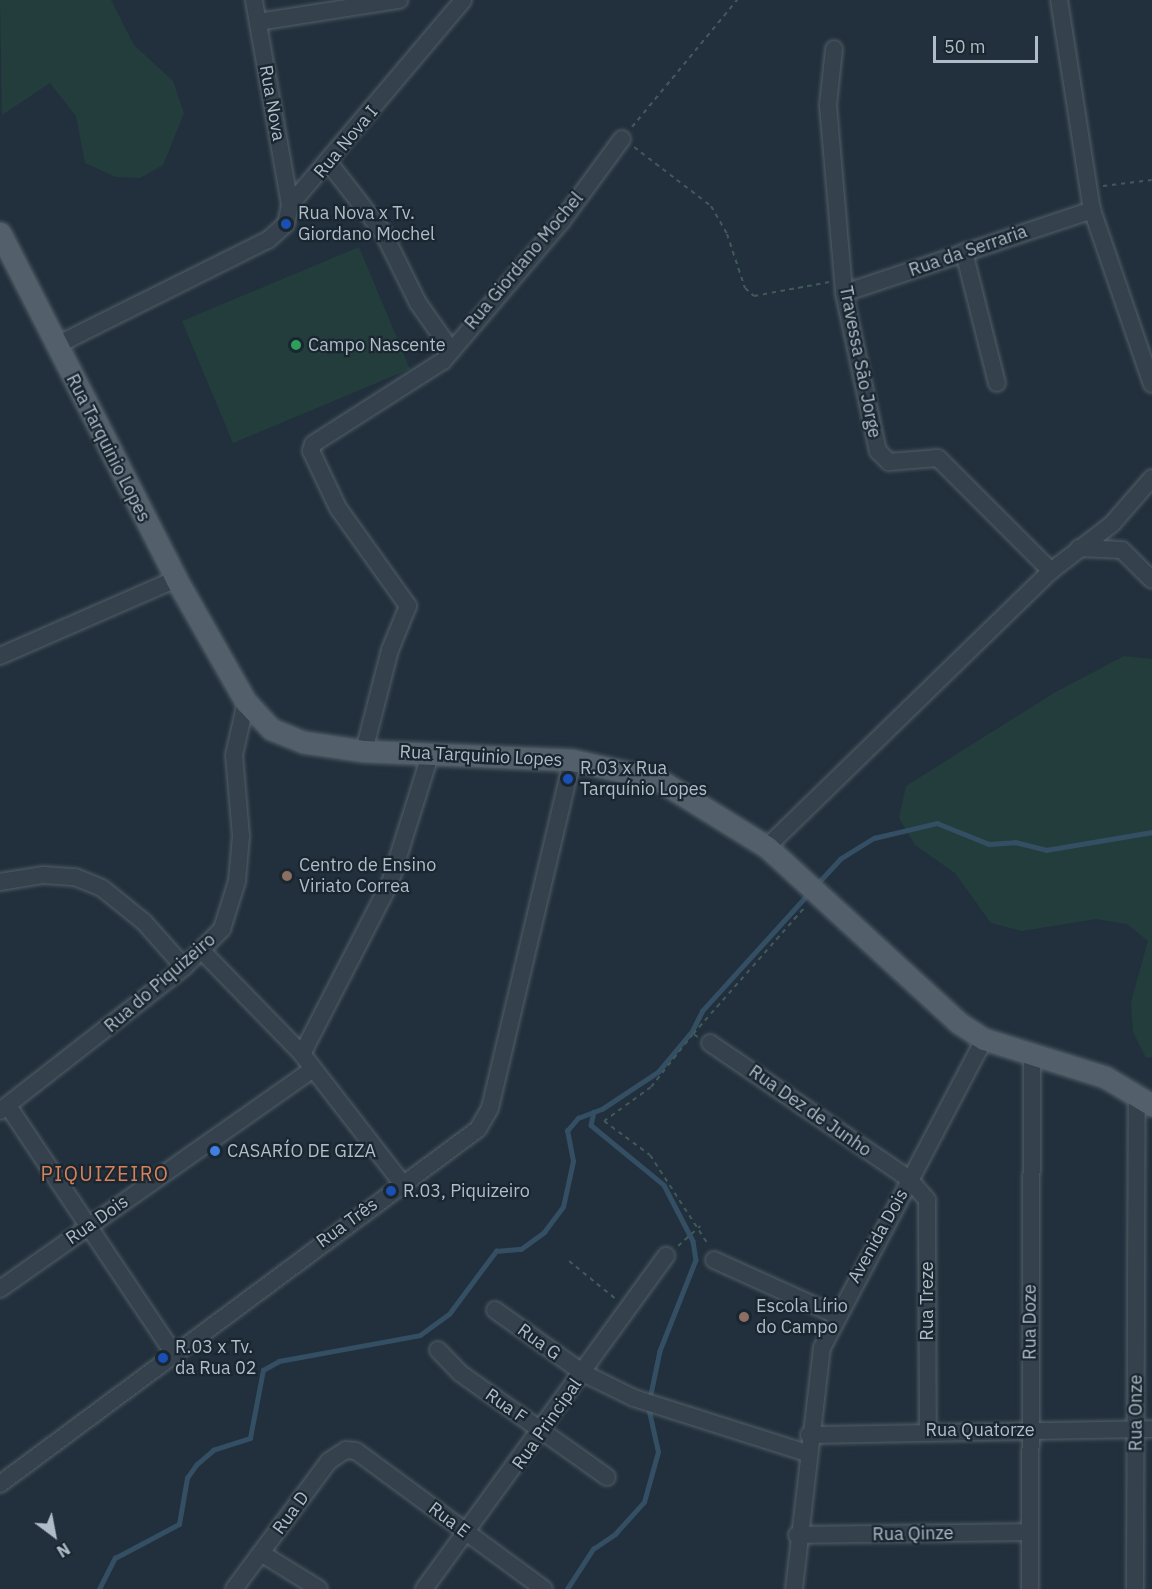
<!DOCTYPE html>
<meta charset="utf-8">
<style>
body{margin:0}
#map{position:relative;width:1152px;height:1589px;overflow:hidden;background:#21303c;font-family:"IBM Plex Sans",sans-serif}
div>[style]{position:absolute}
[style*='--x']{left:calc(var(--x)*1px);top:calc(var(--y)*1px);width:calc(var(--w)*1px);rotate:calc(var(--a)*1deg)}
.green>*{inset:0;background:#233d3c}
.stream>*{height:4.5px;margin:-2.25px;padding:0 2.25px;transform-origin:2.25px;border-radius:2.25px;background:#344e63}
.path>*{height:2px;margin-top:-1px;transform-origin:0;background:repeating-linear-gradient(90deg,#415959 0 4.5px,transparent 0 9px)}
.roads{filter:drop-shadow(0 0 2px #535f69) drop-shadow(0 0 2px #535f69)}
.minor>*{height:16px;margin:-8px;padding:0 8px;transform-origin:8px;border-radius:8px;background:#35414c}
.major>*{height:21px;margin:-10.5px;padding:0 10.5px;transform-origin:10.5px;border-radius:10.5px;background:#53606c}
.dots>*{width:16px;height:16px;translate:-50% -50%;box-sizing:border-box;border:3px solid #1a2630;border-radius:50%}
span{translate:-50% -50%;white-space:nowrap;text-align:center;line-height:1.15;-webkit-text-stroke:4.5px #1a2630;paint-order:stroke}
.street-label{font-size:18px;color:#b0bcc8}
.poi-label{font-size:18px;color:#b0bcc8}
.left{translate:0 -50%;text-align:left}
.neighbourhood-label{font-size:20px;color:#d9825a;letter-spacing:1.5px}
.north{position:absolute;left:24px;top:1505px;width:60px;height:60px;-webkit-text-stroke:4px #1a2630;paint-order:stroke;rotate:148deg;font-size:16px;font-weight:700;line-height:24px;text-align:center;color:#b0bcc8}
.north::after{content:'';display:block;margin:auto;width:21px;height:27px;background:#b0bcc8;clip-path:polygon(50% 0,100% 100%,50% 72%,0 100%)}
.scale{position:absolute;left:933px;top:36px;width:105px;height:27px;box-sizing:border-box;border:3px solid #b0bcc8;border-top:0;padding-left:8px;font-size:18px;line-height:21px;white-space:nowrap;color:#b0bcc8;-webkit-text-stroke:4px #1a2630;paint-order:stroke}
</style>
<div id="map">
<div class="green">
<i style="clip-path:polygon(0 0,111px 0,134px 45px,173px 81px,184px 113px,163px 165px,140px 178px,116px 177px,85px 163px,76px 116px,50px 83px,2px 115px)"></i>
<i style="clip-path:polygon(359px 247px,410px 369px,233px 443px,182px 321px)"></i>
<i style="clip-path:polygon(1124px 656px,1152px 659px,1152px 1057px,1146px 1058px,1133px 1032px,1131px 1002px,1148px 941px,1127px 924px,1096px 919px,1022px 931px,991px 923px,955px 873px,915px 845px,899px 818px,906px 786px,1054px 693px)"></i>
</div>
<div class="stream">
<i style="--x:816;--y:885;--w:35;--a:-47"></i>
<i style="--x:840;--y:859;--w:40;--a:-32"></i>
<i style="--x:874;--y:838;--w:65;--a:-13.4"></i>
<i style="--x:937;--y:823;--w:56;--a:22"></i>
<i style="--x:989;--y:844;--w:26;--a:-4"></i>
<i style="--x:1015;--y:842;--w:32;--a:14"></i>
<i style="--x:1046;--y:850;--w:108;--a:-9.6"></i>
<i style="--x:594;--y:1112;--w:13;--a:103"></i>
<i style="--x:591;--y:1125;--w:94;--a:39.4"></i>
<i style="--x:664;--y:1185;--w:63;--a:62.6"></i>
<i style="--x:693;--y:1241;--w:19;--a:81"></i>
<i style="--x:696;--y:1260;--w:98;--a:111.6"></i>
<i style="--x:660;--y:1351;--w:49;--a:101.8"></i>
<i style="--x:99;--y:1589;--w:35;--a:-63"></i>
<i style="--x:115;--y:1558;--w:72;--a:-28"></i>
<i style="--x:179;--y:1524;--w:47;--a:-80.1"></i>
<i style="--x:187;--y:1478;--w:16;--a:-55"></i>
<i style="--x:196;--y:1465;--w:23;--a:-41"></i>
<i style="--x:213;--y:1450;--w:39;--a:-18"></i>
<i style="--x:250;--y:1438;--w:69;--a:-79.2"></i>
<i style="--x:263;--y:1370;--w:18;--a:-29"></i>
<i style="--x:279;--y:1361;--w:143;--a:-10.4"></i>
<i style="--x:420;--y:1335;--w:36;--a:-36"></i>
<i style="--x:449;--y:1314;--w:79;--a:-53.3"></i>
<i style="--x:496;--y:1251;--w:25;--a:-5"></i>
<i style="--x:521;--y:1249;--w:29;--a:-36"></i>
<i style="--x:544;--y:1232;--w:31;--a:-53"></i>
<i style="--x:563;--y:1207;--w:47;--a:-77.7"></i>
<i style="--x:573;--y:1161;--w:31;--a:-101"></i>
<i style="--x:567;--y:1131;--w:17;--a:-50"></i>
<i style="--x:578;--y:1118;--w:26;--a:-21"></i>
<i style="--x:602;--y:1109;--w:67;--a:-33.5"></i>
<i style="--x:658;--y:1072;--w:53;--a:-50.3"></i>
<i style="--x:692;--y:1031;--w:22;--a:-63"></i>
<i style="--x:702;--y:1011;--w:158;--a:-47.8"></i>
<i style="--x:567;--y:1589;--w:48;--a:-57"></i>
<i style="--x:593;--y:1549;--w:27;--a:-34"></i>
<i style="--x:615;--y:1534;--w:43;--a:-47.8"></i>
<i style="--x:644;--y:1502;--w:52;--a:-74.4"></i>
<i style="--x:658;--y:1452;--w:46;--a:-102.5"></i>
</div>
<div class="path">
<i style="--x:632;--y:127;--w:165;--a:-50.4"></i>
<i style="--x:634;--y:147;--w:97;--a:37.5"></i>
<i style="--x:711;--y:206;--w:32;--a:60"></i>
<i style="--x:727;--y:234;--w:57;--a:71.6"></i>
<i style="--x:745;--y:288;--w:12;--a:42"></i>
<i style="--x:754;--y:296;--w:77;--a:-10.4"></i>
<i style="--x:1103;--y:186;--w:49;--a:-7"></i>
<i style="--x:693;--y:1034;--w:171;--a:-48.6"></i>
<i style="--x:698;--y:1037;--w:6;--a:-149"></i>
<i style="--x:693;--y:1034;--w:68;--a:128.4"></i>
<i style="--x:651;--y:1087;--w:58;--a:144.1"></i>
<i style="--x:604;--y:1121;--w:57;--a:36.5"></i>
<i style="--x:650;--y:1155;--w:108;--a:57"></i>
<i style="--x:678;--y:1246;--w:30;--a:-42"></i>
<i style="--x:569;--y:1261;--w:62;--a:39.1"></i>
</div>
<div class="roads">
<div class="minor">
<i style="--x:1059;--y:0;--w:213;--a:81.1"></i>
<i style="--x:1092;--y:210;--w:184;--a:71"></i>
<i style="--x:258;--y:22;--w:143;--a:-8.9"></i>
<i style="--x:834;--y:49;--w:56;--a:96.1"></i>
<i style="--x:828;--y:105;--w:189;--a:85.1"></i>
<i style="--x:844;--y:293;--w:162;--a:77.9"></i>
<i style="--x:878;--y:451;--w:16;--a:45"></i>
<i style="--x:889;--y:462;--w:49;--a:-4.7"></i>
<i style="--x:938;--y:458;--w:160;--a:45"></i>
<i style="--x:329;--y:163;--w:90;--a:52.2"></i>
<i style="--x:384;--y:234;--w:77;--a:63.8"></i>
<i style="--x:418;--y:303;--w:57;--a:54.9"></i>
<i style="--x:290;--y:205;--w:268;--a:-49.8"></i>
<i style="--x:964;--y:252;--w:135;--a:75.9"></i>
<i style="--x:844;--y:293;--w:262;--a:-18.5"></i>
<i style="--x:57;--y:345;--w:236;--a:-26.5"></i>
<i style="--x:268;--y:240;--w:24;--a:-42"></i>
<i style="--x:286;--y:224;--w:19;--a:-78"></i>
<i style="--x:290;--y:205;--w:208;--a:-100"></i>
<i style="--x:1079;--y:548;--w:43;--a:2.7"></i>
<i style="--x:1122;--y:550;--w:42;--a:45"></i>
<i style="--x:0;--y:656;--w:192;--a:-23.6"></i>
<i style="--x:364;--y:751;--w:104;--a:-75.6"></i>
<i style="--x:390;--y:650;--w:48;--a:-67.8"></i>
<i style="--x:408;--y:606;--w:120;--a:-125.5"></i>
<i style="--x:338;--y:508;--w:63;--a:-115.3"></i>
<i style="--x:311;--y:451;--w:7;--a:-74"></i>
<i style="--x:313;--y:444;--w:154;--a:-32.6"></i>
<i style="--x:443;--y:361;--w:182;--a:-49.7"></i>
<i style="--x:561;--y:222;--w:103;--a:-53.7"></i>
<i style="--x:767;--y:847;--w:396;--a:-44.2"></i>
<i style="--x:1051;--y:571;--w:77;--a:-37.6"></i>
<i style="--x:1112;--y:524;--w:61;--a:-49"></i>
<i style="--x:0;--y:882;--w:44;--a:-9.2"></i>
<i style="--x:43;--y:875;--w:32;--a:4"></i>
<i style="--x:75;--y:877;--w:29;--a:22"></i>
<i style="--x:102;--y:888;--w:54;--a:39"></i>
<i style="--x:144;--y:922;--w:60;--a:48.4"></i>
<i style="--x:202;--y:951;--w:144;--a:45.8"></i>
<i style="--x:302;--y:1054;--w:163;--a:52.2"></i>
<i style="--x:710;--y:1043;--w:241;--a:34.3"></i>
<i style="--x:909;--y:1179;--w:28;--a:49"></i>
<i style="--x:927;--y:1200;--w:230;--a:89.8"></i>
<i style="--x:302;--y:1054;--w:192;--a:-62.8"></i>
<i style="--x:390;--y:883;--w:134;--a:-72.6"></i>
<i style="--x:8;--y:1106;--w:295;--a:56.2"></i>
<i style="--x:0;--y:1111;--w:234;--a:-38"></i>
<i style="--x:184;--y:967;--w:54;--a:-45"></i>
<i style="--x:222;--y:929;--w:50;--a:-72.6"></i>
<i style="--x:237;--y:881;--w:45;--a:-84.9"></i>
<i style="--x:241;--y:836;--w:81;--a:-94.9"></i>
<i style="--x:234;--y:755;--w:54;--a:-77.2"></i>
<i style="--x:714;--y:1260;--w:134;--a:24.3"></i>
<i style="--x:0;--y:1289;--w:381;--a:-35.1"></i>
<i style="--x:495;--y:1310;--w:108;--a:35.6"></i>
<i style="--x:583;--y:1373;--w:57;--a:26.1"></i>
<i style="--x:634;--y:1398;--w:181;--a:17.7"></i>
<i style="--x:438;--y:1350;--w:32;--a:46"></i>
<i style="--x:460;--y:1373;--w:180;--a:35.3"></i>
<i style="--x:809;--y:1435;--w:343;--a:-1"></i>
<i style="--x:0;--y:1484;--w:595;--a:-36.6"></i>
<i style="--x:478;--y:1129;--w:24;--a:-60"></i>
<i style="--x:490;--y:1108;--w:358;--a:-76.7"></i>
<i style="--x:797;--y:1535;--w:232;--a:-0.7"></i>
<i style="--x:261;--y:1553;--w:68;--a:31.8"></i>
<i style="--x:234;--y:1589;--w:159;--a:-53.4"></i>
<i style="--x:329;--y:1461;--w:20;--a:-33"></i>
<i style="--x:346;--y:1450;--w:10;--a:6"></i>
<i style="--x:356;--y:1451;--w:233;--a:36.3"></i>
<i style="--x:424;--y:1589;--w:412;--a:-54"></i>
<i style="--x:794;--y:1589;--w:243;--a:-83.4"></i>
<i style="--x:822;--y:1348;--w:349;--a:-62.3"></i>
<i style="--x:1030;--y:1589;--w:535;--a:-89.79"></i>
<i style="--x:1135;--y:1589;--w:496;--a:-89.8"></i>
</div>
<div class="major">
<i style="--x:0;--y:233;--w:388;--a:63"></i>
<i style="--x:176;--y:579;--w:142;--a:60.4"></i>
<i style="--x:246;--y:702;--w:37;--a:47"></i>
<i style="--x:271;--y:729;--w:35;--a:22"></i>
<i style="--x:303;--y:742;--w:62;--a:8.4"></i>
<i style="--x:364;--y:751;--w:208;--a:2.5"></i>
<i style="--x:572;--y:760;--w:89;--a:12.9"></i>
<i style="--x:659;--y:780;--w:127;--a:31.8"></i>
<i style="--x:767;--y:847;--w:260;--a:42.5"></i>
<i style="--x:959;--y:1023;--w:30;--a:33"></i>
<i style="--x:984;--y:1039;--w:127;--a:17.4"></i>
<i style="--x:1105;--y:1077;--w:55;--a:30.8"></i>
</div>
</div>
<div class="dots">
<i style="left:286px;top:224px;background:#1a4fb4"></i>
<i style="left:296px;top:345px;background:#2e9e5b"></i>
<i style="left:568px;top:779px;background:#1a4fb4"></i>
<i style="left:287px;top:876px;background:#8d6e63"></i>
<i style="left:215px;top:1151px;background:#3f7fe0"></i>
<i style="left:391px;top:1191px;background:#1a4fb4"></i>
<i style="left:744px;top:1317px;background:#8d6e63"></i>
<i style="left:163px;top:1358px;background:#1a4fb4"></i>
</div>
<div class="street-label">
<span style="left:272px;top:103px;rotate:80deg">Rua Nova</span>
<span style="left:346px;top:142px;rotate:-50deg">Rua Nova I</span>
<span style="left:968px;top:251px;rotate:-19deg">Rua da Serraria</span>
<span style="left:524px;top:261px;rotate:-50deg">Rua Giordano Mochel</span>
<span style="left:860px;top:362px;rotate:79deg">Travessa São Jorge</span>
<span style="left:108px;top:448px;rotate:63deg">Rua Tarquinio Lopes</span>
<span style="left:481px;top:756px;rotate:3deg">Rua Tarquinio Lopes</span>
<span style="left:160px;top:983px;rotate:-41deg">Rua do Piquizeiro</span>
<span style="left:810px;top:1111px;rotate:35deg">Rua Dez de Junho</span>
<span style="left:97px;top:1220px;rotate:-35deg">Rua Dois</span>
<span style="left:347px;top:1223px;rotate:-36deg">Rua Três</span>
<span style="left:878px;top:1236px;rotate:-61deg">Avenida Dois</span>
<span style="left:927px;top:1301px;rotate:-90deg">Rua Treze</span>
<span style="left:1030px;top:1322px;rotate:-90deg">Rua Doze</span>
<span style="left:539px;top:1342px;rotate:36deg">Rua G</span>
<span style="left:506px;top:1406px;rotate:35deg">Rua F</span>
<span style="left:1136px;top:1413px;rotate:-90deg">Rua Onze</span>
<span style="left:547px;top:1424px;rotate:-55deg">Rua Principal</span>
<span style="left:980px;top:1430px">Rua Quatorze</span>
<span style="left:291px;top:1513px;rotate:-54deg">Rua D</span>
<span style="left:449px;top:1520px;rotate:37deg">Rua E</span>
<span style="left:913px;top:1534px;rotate:-1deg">Rua Qinze</span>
</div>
<div class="poi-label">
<span class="left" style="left:298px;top:224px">Rua Nova x Tv.<br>Giordano Mochel</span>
<span class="left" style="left:308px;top:345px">Campo Nascente</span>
<span class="left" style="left:580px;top:779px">R.03 x Rua<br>Tarquínio Lopes</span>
<span class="left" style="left:299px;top:876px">Centro de Ensino<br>Viriato Correa</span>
<span class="left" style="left:227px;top:1151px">CASARÍO DE GIZA</span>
<span class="left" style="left:403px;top:1191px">R.03, Piquizeiro</span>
<span class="left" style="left:756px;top:1317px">Escola Lírio<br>do Campo</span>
<span class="left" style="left:175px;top:1358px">R.03 x Tv.<br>da Rua 02</span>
</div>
<div class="neighbourhood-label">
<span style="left:105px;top:1173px">PIQUIZEIRO</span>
</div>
<div class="north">N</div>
<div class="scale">50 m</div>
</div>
